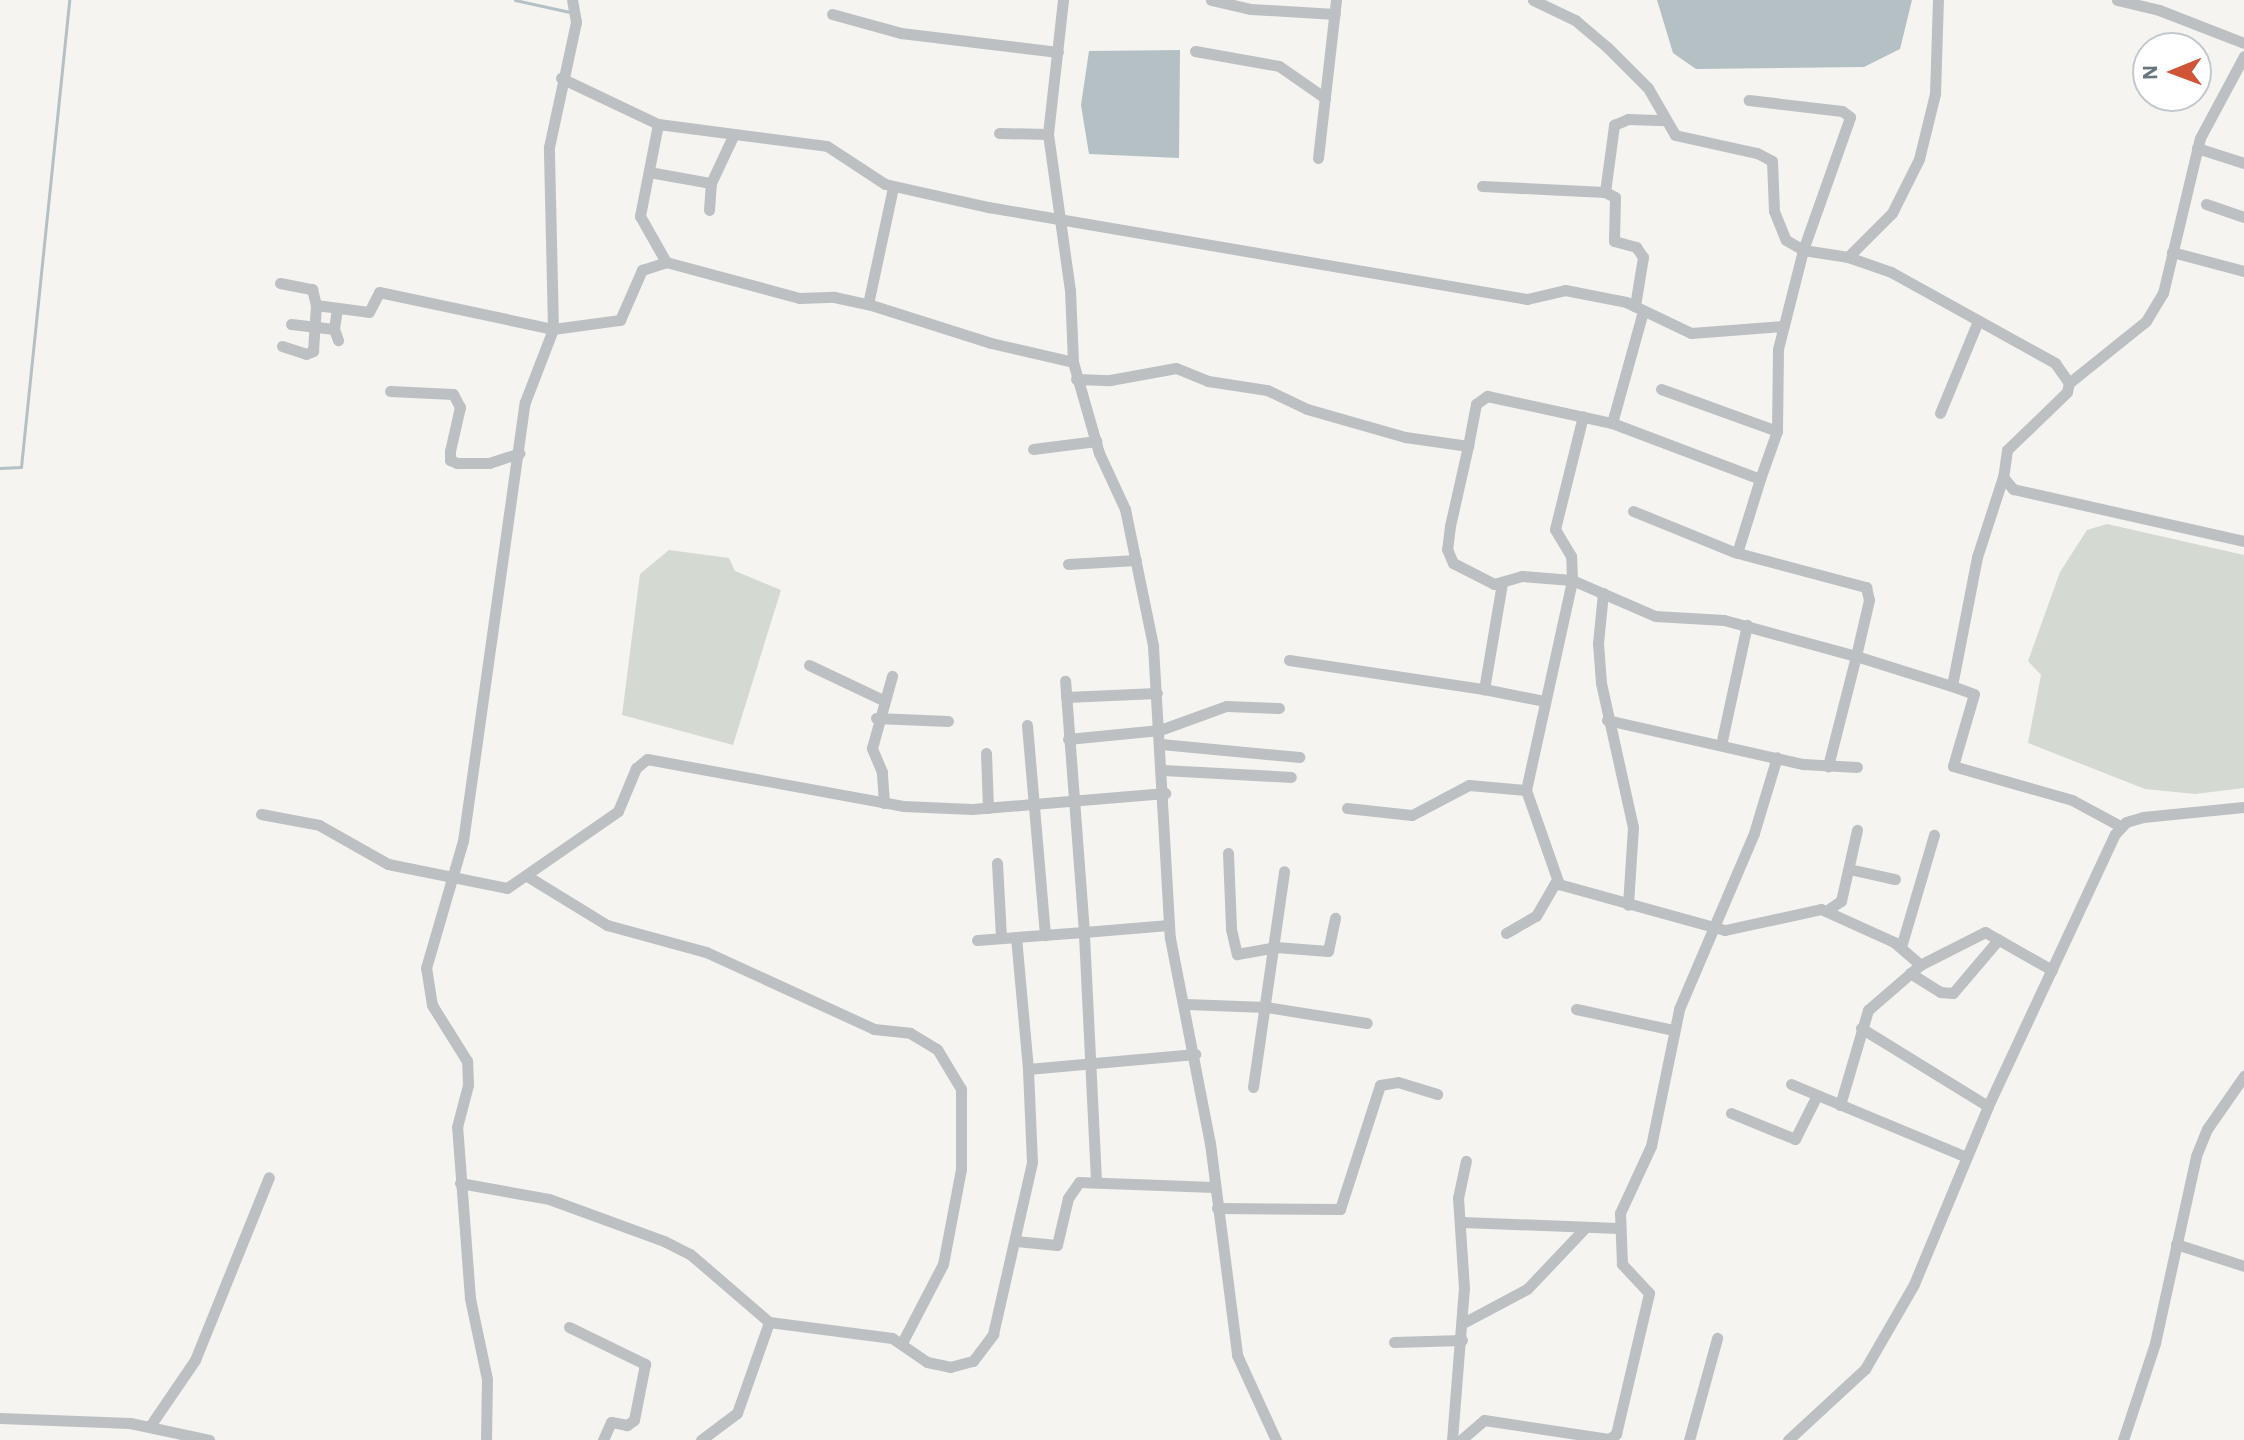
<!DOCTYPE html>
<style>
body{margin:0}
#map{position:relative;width:2244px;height:1440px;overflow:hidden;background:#f5f4f1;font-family:"Alegreya Sans",sans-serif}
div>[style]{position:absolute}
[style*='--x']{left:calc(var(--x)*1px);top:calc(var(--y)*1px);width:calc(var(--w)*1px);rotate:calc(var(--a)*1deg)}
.green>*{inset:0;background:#d4d9d1}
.water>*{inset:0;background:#b5c0c4}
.stream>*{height:3px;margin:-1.5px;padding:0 1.5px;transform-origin:1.5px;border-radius:1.5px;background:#b5c0c4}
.minor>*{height:11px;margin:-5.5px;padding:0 5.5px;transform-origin:5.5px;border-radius:5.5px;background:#bcc0c3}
span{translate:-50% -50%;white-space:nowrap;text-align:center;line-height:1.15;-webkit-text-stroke:8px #fff;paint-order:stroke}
.north{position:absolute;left:2132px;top:32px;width:80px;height:80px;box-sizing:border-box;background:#fff;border:2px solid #c2c8cc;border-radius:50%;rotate:269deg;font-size:22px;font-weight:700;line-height:32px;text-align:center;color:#67757f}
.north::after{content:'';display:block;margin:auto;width:28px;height:36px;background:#d05536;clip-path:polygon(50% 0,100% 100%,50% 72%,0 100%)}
</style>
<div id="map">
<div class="green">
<i style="clip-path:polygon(2107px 524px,2244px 555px,2244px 788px,2195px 794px,2145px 789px,2028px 743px,2041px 675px,2028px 661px,2060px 572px,2087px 530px)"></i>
<i style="clip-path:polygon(669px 550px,729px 558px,735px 571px,781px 590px,733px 745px,622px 715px,640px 574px)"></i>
</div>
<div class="water">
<i style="clip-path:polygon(1657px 0,1912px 0,1900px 49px,1864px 67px,1696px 69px,1673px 53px)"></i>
<i style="clip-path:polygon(1180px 50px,1179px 158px,1089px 154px,1081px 105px,1089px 51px)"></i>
</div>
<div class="stream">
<i style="--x:515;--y:0;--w:56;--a:12.3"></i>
<i style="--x:0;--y:468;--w:21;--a:-3"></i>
<i style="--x:21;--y:467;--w:469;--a:-84.1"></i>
</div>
<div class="minor">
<i style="--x:1063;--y:0;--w:135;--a:96.4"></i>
<i style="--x:1048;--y:134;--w:158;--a:82"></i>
<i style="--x:1070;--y:290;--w:72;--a:87.6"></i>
<i style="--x:1073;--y:362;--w:95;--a:74.1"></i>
<i style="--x:1099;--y:453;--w:62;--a:65.1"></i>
<i style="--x:1125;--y:509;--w:140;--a:78.4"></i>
<i style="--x:1153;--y:646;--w:292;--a:86.7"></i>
<i style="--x:1170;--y:938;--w:209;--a:79"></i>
<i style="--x:1210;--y:1143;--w:214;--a:82.7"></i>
<i style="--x:1237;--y:1355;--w:94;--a:65.4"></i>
<i style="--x:1211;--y:0;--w:41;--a:12.7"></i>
<i style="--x:1251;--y:9;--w:84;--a:3.4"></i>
<i style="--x:1533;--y:0;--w:47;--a:25.5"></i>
<i style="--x:1575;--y:20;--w:42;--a:40.2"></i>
<i style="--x:1607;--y:47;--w:58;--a:45"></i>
<i style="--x:1648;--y:88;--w:54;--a:60.1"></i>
<i style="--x:1675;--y:135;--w:84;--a:12.4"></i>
<i style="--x:1757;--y:153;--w:17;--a:28"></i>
<i style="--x:1772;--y:161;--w:50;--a:87.7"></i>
<i style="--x:1774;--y:211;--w:31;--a:68"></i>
<i style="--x:1786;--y:240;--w:20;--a:30"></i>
<i style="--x:1803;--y:250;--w:46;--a:8.8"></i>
<i style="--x:1848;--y:257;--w:46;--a:19.2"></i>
<i style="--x:1891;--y:272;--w:188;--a:29"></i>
<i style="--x:2055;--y:363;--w:24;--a:55"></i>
<i style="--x:2069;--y:383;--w:9;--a:103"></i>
<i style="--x:2067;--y:392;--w:83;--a:136"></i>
<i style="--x:2007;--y:450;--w:27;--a:98"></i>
<i style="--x:2003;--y:477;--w:16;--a:50"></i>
<i style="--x:2013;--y:489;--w:237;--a:12.7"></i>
<i style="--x:2117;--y:0;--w:43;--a:13.4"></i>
<i style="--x:2159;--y:10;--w:91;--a:21.2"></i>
<i style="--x:832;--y:14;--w:72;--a:15.4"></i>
<i style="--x:901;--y:33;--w:158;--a:6.9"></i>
<i style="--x:1195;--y:51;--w:85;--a:10.1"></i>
<i style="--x:1279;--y:66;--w:56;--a:34.8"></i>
<i style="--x:561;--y:78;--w:107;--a:25.4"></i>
<i style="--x:658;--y:124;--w:170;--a:7.4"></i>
<i style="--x:827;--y:146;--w:69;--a:33.2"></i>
<i style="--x:885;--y:184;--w:106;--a:12.6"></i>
<i style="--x:988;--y:207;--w:547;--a:9.69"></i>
<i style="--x:1527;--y:299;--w:39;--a:-13"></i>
<i style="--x:1565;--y:290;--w:62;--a:11.1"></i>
<i style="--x:1626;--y:302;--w:72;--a:25.5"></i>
<i style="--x:1691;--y:333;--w:93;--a:-4.3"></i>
<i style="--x:658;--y:124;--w:94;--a:101.1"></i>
<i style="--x:640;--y:216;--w:53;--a:60.5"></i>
<i style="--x:999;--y:133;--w:49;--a:1.2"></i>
<i style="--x:2197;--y:148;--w:49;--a:17.7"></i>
<i style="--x:1318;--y:158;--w:159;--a:-83.5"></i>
<i style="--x:649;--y:172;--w:63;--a:10.1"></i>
<i style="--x:1482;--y:186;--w:123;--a:2.8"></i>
<i style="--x:1605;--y:192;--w:68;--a:-82.3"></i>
<i style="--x:1614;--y:125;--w:15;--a:-23"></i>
<i style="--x:1628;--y:119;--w:37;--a:2"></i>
<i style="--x:1605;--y:192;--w:11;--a:27"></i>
<i style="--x:1615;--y:197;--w:44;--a:91.3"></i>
<i style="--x:1614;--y:241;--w:23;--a:15"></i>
<i style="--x:1636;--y:247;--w:12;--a:55"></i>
<i style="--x:1643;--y:257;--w:50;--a:99.3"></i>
<i style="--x:2206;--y:204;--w:40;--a:18.9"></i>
<i style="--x:709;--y:210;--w:27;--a:-86"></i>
<i style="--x:711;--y:183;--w:54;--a:-64.9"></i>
<i style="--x:2172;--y:252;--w:74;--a:14.8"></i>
<i style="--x:1848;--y:257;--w:62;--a:-45"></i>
<i style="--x:1892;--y:213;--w:60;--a:-63.4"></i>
<i style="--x:1919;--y:159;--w:67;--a:-76.2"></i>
<i style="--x:1935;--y:94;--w:94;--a:-88.2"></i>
<i style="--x:280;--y:283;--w:33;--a:11"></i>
<i style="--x:312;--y:289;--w:16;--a:76"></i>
<i style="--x:316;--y:305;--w:53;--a:7.5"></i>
<i style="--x:369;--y:312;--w:22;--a:-63"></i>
<i style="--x:379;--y:292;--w:178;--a:12"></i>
<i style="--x:553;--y:329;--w:68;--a:-7.7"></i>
<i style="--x:620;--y:320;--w:55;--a:-66.3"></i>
<i style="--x:642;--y:270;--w:25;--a:-18"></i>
<i style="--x:666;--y:262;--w:138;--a:15.1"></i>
<i style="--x:799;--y:298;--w:35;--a:-2"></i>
<i style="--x:834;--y:297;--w:35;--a:12"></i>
<i style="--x:868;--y:304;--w:129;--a:17.6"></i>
<i style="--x:991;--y:343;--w:84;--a:13"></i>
<i style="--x:868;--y:304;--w:120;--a:-77.9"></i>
<i style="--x:337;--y:308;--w:21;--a:98"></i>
<i style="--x:334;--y:329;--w:12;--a:70"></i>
<i style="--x:291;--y:324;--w:43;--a:6.6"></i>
<i style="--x:282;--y:346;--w:25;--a:18"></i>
<i style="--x:306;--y:354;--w:8;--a:-23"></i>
<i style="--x:313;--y:351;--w:46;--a:-86.3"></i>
<i style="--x:1076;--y:379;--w:34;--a:2"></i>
<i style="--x:1110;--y:380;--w:67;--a:-10.3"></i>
<i style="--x:1176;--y:368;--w:35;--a:22"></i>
<i style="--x:1208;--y:381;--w:60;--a:8.7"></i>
<i style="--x:1267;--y:390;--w:44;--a:25.4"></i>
<i style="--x:1307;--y:409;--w:102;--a:15.9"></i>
<i style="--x:1405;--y:437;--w:64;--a:8.1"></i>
<i style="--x:1468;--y:446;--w:43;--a:-79.2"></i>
<i style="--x:1476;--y:404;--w:14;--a:-36"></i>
<i style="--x:1487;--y:396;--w:128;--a:12.2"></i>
<i style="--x:1612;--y:423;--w:158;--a:20.7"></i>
<i style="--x:1760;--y:479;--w:51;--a:-70.5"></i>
<i style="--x:1777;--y:431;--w:82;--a:-89.3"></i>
<i style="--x:1778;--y:349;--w:102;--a:-75.8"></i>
<i style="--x:1803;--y:250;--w:141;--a:-70.5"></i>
<i style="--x:1850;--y:117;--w:10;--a:-143"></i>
<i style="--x:1842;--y:111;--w:94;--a:-173.3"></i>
<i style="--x:2069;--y:383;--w:99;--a:-38.8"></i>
<i style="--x:2146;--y:321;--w:33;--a:-59"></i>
<i style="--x:2163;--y:293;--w:159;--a:-76.6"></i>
<i style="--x:2200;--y:138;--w:93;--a:-61.8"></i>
<i style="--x:1661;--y:389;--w:123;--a:19.9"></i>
<i style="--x:390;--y:391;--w:63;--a:2.7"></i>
<i style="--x:453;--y:394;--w:15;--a:62"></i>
<i style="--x:460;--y:407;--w:45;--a:102.8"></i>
<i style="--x:450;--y:451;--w:9;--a:90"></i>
<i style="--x:450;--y:460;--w:8;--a:23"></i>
<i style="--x:457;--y:463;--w:32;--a:0"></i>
<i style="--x:489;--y:463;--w:32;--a:-18"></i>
<i style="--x:1940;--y:413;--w:100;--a:-67.6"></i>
<i style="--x:1612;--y:423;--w:116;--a:-74.5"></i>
<i style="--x:1468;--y:446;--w:82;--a:102.7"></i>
<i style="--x:1450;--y:526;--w:23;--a:97"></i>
<i style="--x:1447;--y:549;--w:15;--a:67"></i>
<i style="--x:1453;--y:563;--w:46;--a:27.1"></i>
<i style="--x:1494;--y:584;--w:29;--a:-16"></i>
<i style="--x:1522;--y:576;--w:50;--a:4.6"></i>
<i style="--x:1572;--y:580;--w:24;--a:-92"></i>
<i style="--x:1571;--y:556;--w:31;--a:-121"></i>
<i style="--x:1555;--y:529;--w:116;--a:-76.1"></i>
<i style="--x:1033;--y:449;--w:64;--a:-7.2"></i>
<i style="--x:2003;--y:477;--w:84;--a:108"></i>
<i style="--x:1977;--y:557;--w:131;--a:101"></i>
<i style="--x:1952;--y:686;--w:23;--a:20"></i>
<i style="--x:1974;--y:694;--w:75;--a:106.3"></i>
<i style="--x:1953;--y:766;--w:124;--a:15.9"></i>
<i style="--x:2072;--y:800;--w:55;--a:28.4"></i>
<i style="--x:1633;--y:511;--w:109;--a:22.1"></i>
<i style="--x:1734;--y:552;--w:137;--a:14.9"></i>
<i style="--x:1866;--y:587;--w:13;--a:77"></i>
<i style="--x:1869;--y:600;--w:57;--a:103.1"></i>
<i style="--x:1856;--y:656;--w:101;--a:17.4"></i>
<i style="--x:1737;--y:553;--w:77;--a:-72.7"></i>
<i style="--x:1068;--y:564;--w:68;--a:-3.4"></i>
<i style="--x:1502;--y:583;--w:108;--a:99.6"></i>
<i style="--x:1484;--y:689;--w:61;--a:11.3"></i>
<i style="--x:1603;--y:593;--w:50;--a:95.7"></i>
<i style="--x:1598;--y:643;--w:40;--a:85.7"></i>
<i style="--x:1601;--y:683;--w:148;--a:77.5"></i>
<i style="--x:1633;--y:827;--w:78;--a:93.7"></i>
<i style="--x:1289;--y:660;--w:197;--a:8.5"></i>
<i style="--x:809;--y:665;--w:80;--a:25.3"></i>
<i style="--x:1066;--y:697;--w:91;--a:-2.5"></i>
<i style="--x:876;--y:718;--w:72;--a:2.4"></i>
<i style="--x:1607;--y:720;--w:201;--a:12.7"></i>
<i style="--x:1803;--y:764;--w:54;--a:3.2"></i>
<i style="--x:1027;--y:725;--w:211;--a:85.1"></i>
<i style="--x:1068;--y:739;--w:92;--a:-5.6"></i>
<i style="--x:1160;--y:730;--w:70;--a:-20"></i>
<i style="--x:1226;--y:706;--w:53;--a:2.2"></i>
<i style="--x:1161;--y:744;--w:139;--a:5.4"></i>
<i style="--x:1721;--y:745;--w:123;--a:-77.8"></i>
<i style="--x:986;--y:753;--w:55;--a:87.9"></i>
<i style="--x:1163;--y:770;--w:128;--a:3.1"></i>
<i style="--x:1526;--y:790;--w:100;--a:70.7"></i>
<i style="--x:884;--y:803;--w:31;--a:-94"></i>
<i style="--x:882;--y:772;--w:26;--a:-113"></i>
<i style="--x:872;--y:748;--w:75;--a:-74.5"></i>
<i style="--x:1347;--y:808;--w:65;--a:6.1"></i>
<i style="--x:1412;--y:815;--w:64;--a:-27.8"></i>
<i style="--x:1469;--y:785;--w:57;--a:5"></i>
<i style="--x:1526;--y:790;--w:215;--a:-77.6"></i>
<i style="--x:1572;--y:580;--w:90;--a:23.4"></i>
<i style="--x:1655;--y:616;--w:69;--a:3.3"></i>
<i style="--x:1724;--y:620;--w:137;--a:15.3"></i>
<i style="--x:1856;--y:656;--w:114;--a:104.3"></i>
<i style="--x:261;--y:814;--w:59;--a:10.7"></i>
<i style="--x:319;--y:825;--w:79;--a:29.5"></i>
<i style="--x:388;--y:864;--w:121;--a:11.4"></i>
<i style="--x:507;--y:888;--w:135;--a:-34.7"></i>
<i style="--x:618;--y:811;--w:47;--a:-67.3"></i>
<i style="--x:636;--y:768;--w:14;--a:-39"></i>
<i style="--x:647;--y:759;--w:260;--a:10.4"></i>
<i style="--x:903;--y:806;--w:69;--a:2.5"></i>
<i style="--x:972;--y:809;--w:194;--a:-4.7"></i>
<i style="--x:1228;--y:853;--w:76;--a:87.7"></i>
<i style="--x:1231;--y:929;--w:26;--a:77"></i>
<i style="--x:1237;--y:954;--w:40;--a:-10"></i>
<i style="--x:1276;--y:947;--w:52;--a:4.4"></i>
<i style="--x:1328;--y:951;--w:34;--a:-78"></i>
<i style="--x:997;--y:863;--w:75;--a:86.9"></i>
<i style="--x:1849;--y:869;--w:47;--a:12.3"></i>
<i style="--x:527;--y:876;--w:94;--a:31.5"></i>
<i style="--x:607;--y:925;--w:103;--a:15.3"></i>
<i style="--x:706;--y:952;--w:185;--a:24.6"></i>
<i style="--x:874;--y:1029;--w:36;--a:6"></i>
<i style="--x:910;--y:1033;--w:31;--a:31"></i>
<i style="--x:937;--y:1049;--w:47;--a:59"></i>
<i style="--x:961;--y:1089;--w:80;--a:90"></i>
<i style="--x:961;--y:1169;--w:97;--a:100.7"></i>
<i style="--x:943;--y:1264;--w:87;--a:117.5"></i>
<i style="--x:1826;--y:911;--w:18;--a:-34"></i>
<i style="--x:1841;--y:901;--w:73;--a:-77.3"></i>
<i style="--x:1506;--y:933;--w:34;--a:-30"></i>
<i style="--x:1536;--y:916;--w:38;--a:-60"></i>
<i style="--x:1555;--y:883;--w:176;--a:15.5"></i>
<i style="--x:1725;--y:930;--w:98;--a:-12.3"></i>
<i style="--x:1821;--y:909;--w:80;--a:24.3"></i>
<i style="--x:1894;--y:942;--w:35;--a:41"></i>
<i style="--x:1016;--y:937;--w:133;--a:84.8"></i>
<i style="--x:1028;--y:1069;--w:168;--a:-5.1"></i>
<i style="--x:977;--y:940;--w:107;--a:-4.3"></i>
<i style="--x:1084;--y:932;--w:252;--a:-94.3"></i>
<i style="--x:1901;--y:947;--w:117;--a:-73.6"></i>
<i style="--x:1910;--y:973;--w:36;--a:32"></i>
<i style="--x:1940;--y:992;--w:13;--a:4"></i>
<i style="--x:1953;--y:993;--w:70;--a:-49.7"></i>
<i style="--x:1186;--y:1004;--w:80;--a:2.1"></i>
<i style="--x:1266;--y:1007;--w:102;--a:9"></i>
<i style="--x:1576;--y:1009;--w:99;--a:12.2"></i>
<i style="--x:1861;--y:1028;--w:149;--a:31.6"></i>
<i style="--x:1791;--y:1084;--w:190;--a:22.6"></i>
<i style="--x:1253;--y:1087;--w:218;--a:-81.8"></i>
<i style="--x:1840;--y:1105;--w:99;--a:-73.6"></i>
<i style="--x:1868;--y:1010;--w:69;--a:-40.9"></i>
<i style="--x:1920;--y:965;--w:73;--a:-26.9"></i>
<i style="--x:1985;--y:932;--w:77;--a:29.6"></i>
<i style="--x:1731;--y:1113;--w:69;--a:22.1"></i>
<i style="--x:1795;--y:1139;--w:49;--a:-63.4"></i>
<i style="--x:1096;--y:1180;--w:248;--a:-92.8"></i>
<i style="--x:1084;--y:932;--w:85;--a:-4.7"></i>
<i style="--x:460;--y:1183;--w:90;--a:10.2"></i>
<i style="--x:549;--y:1199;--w:122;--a:20.1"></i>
<i style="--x:664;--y:1241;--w:29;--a:27"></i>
<i style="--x:690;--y:1254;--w:104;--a:40.7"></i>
<i style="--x:769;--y:1322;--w:124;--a:7.4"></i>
<i style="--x:892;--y:1338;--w:42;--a:34.4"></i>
<i style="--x:927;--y:1362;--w:24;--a:12"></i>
<i style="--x:950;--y:1367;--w:24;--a:-15"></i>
<i style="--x:973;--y:1361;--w:34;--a:-53"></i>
<i style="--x:993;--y:1334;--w:176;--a:-77.2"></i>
<i style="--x:1032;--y:1162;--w:93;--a:-92.5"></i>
<i style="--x:1217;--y:1208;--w:123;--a:0.5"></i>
<i style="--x:1340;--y:1209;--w:130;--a:-72.1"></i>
<i style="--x:1380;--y:1085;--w:18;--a:-9"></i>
<i style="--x:1398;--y:1082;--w:41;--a:17.1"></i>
<i style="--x:1462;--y:1222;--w:156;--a:2.2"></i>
<i style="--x:1015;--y:1241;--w:42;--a:5.4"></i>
<i style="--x:1057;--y:1245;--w:48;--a:-76.8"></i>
<i style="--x:1068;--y:1198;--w:19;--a:-55"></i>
<i style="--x:1079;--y:1182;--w:135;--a:2.1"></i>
<i style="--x:2176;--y:1244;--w:71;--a:17.9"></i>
<i style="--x:1463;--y:1323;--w:72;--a:-28"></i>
<i style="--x:1527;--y:1289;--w:83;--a:-46.5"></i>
<i style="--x:569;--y:1327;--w:85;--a:26"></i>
<i style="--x:645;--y:1364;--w:57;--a:101.1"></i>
<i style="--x:634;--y:1420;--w:9;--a:144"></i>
<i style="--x:627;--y:1425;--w:16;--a:-169"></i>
<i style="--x:611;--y:1422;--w:20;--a:114"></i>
<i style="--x:1394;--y:1342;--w:68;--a:-1.7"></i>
<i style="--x:0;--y:1418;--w:130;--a:2.2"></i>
<i style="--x:130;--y:1423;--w:81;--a:12.1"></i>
<i style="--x:150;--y:1426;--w:80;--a:-55.7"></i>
<i style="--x:195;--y:1360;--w:197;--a:-68"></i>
<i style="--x:486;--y:1440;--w:61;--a:-89.1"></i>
<i style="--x:487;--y:1379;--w:83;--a:-101.9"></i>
<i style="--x:470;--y:1298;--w:171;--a:-94.3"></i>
<i style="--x:457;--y:1127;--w:43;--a:-75.3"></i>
<i style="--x:468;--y:1085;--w:24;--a:-92"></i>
<i style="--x:467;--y:1061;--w:66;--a:-122"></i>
<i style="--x:432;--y:1005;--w:37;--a:-99"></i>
<i style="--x:426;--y:968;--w:132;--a:-73.8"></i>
<i style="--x:463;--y:841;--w:443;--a:-82"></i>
<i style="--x:525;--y:402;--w:78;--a:-69"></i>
<i style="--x:553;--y:329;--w:182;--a:-91.3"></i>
<i style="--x:549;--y:147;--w:128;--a:-77.8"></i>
<i style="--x:576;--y:22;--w:22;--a:-100"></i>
<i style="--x:701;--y:1440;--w:45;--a:-36.9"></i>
<i style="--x:737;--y:1413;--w:96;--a:-70.6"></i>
<i style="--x:1452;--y:1440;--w:152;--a:-85.5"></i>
<i style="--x:1464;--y:1288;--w:90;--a:-93.8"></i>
<i style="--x:1458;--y:1198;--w:38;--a:-78"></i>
<i style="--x:1461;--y:1440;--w:30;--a:-41"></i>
<i style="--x:1484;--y:1420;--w:126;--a:8.6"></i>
<i style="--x:1609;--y:1439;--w:9;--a:-36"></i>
<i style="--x:1616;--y:1434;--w:145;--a:-76.8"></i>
<i style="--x:1649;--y:1293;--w:40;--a:-133"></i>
<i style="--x:1622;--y:1264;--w:51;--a:-92.2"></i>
<i style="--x:1620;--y:1213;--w:74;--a:-65.2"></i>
<i style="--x:1651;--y:1146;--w:140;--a:-78.4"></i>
<i style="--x:1679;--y:1009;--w:191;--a:-66.9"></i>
<i style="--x:1754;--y:833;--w:79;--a:-73.2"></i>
<i style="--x:1689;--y:1440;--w:106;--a:-74.6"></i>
<i style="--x:1788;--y:1440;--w:105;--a:-42.7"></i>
<i style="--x:1865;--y:1369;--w:98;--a:-60"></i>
<i style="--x:1914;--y:1284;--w:193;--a:-67.4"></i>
<i style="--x:1988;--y:1106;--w:300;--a:-65"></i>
<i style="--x:2115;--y:834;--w:16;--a:-47"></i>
<i style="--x:2126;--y:822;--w:18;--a:-16"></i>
<i style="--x:2143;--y:817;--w:101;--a:-5.7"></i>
<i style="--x:2123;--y:1440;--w:102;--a:-71.7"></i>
<i style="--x:2155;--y:1343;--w:191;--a:-77.6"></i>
<i style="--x:2196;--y:1156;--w:29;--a:-68"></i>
<i style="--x:2207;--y:1129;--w:65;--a:-55.1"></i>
</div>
<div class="north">N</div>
</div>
